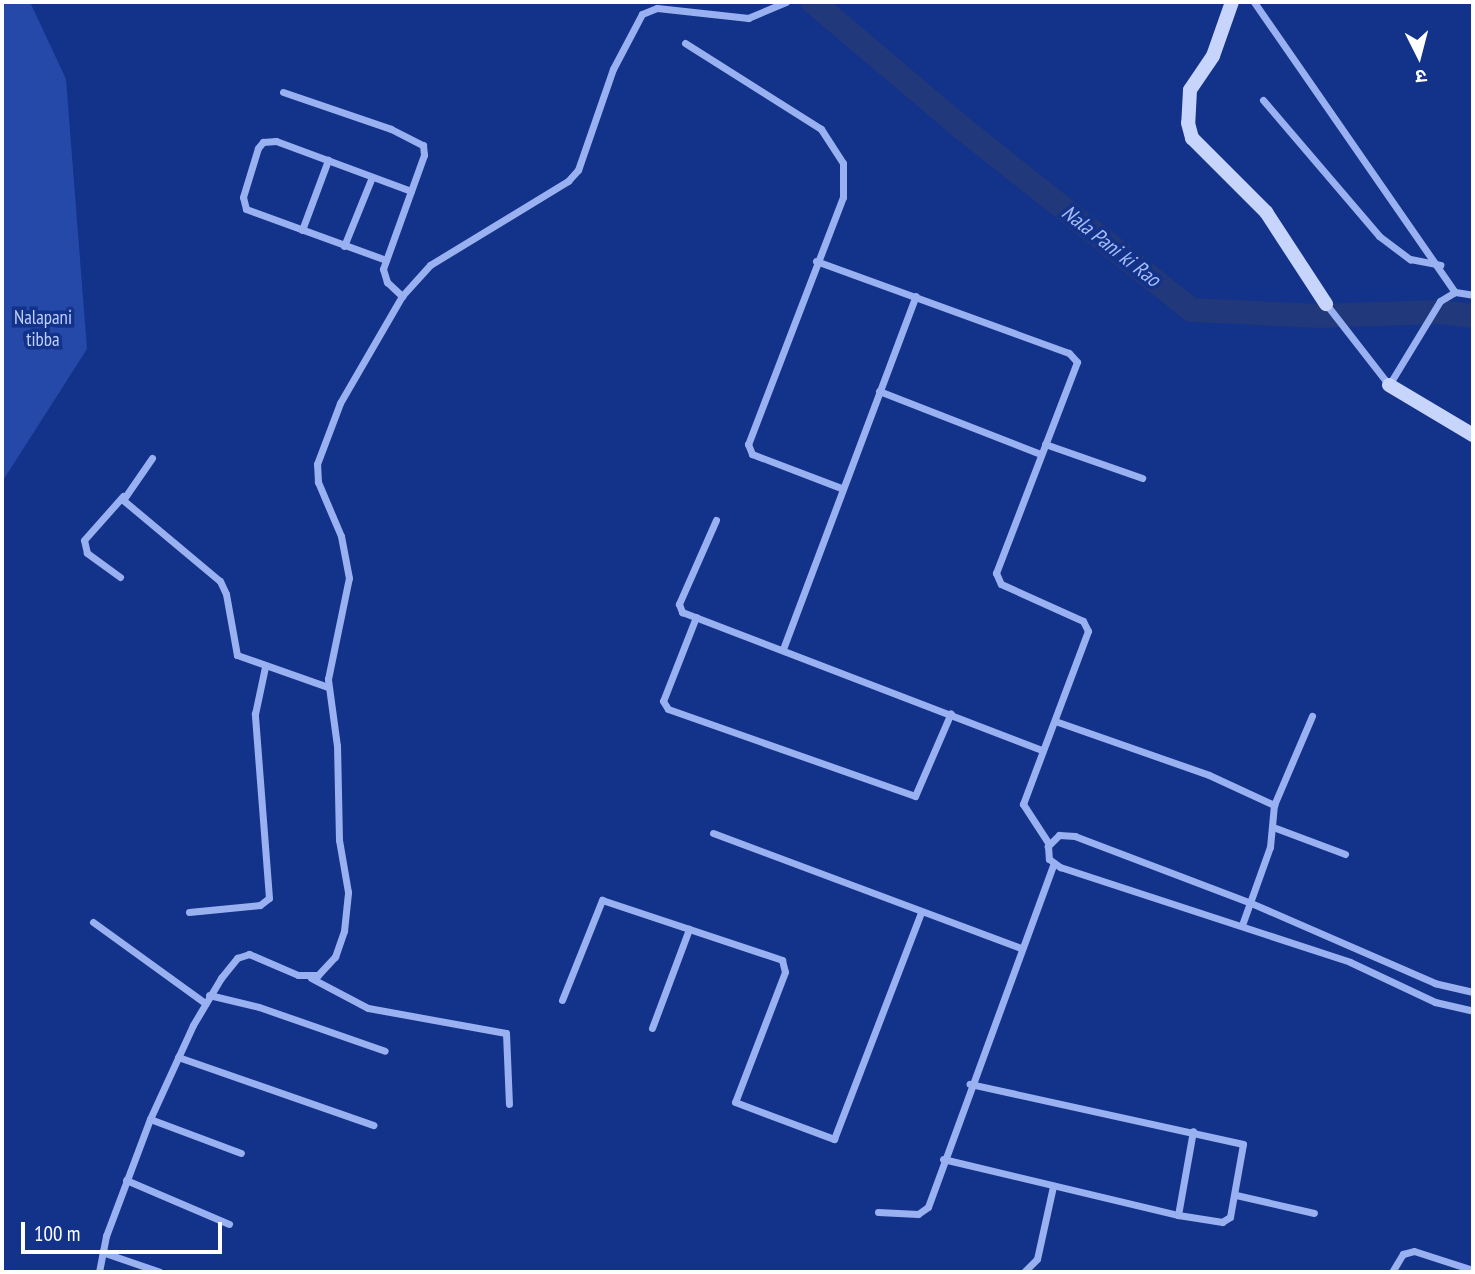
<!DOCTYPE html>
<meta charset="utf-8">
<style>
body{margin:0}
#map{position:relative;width:1475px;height:1274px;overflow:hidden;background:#133289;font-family:"PT Sans Narrow","Noto Sans Devanagari",sans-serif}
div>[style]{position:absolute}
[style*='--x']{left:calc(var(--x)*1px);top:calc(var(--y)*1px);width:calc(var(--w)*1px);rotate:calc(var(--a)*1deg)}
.green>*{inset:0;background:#2549a9}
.river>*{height:24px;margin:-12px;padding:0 12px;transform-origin:12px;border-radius:12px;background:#21387a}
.street>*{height:7px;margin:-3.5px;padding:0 3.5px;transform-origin:3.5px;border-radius:3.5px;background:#99b1f0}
.secondary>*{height:14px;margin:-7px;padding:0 7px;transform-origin:7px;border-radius:7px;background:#c7d4fb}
span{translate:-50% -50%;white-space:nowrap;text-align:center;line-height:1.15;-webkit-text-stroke:7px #133289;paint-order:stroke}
.park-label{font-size:19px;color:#c0d0fc}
.water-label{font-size:21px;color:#a5bcf7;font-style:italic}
.frame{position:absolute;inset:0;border:4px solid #fff;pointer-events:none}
.north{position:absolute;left:1384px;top:21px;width:70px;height:70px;-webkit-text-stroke:5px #133289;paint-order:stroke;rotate:174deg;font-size:19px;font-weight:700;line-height:28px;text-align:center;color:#fff}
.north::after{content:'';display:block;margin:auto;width:24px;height:32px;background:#fff;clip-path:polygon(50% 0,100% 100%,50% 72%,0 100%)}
.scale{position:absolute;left:21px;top:1222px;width:201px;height:32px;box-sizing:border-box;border:4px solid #fff;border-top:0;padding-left:9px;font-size:21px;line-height:24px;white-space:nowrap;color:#fff;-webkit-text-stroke:5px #133289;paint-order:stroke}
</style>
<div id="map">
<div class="green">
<i style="clip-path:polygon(2px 2px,30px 2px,66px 79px,87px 349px,2px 482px)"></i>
</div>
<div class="river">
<i style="--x:813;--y:2;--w:195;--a:40.2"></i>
<i style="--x:962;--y:128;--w:293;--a:38.4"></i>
<i style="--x:1192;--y:310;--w:127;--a:2.7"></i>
<i style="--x:1319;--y:316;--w:121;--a:-1.9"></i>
<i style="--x:1440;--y:312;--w:33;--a:7"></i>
</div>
<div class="street">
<i style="--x:1254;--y:2;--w:353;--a:55.3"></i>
<i style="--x:685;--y:43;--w:161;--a:32.3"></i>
<i style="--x:821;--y:129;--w:40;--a:57.1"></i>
<i style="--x:843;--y:163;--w:34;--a:90"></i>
<i style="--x:843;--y:197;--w:265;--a:111"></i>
<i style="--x:748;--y:444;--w:11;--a:68"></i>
<i style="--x:752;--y:454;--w:95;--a:20.9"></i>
<i style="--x:283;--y:92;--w:114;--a:18.9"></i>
<i style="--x:391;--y:129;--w:36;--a:27"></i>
<i style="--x:423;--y:145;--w:10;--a:84"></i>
<i style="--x:424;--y:155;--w:121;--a:109.8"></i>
<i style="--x:383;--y:269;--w:14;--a:73"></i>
<i style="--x:387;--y:282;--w:21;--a:43"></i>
<i style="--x:1263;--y:100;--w:179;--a:49.5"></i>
<i style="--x:1379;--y:236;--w:39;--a:37"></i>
<i style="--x:1410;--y:259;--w:31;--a:11"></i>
<i style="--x:302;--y:230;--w:75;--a:-69.6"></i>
<i style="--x:344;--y:246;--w:74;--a:-67.9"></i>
<i style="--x:386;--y:260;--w:149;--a:-160"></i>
<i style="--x:246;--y:209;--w:12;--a:-104"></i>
<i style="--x:243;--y:197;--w:51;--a:-73"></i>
<i style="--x:258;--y:148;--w:8;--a:-50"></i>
<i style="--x:263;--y:142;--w:13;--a:-4"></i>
<i style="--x:276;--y:141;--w:144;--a:20.3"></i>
<i style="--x:816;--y:261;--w:269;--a:20"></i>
<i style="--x:1069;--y:353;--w:12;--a:48"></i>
<i style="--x:1077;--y:362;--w:226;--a:111"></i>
<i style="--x:996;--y:573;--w:12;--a:66"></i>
<i style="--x:1001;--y:584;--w:90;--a:24.3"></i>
<i style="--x:1083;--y:621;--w:11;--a:63"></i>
<i style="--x:1088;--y:631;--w:185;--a:110.6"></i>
<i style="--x:1023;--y:804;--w:48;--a:57"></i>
<i style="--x:1326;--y:304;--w:103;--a:52.1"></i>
<i style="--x:1389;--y:385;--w:98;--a:-58.7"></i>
<i style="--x:1440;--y:301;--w:17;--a:-31"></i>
<i style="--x:1455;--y:292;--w:18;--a:9"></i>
<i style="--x:879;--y:391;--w:174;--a:21.3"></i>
<i style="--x:1045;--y:444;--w:103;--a:19.3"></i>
<i style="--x:152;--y:458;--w:51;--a:124.6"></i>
<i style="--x:123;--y:500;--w:126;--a:39.9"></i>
<i style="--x:220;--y:581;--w:14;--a:65"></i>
<i style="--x:226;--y:594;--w:62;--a:79.8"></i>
<i style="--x:237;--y:655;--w:96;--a:19.4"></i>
<i style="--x:716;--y:520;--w:92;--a:113.8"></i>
<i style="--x:679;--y:604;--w:9;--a:69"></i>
<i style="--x:682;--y:612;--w:386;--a:21"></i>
<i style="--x:120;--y:577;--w:41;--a:-144"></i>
<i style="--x:87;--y:553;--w:13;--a:-103"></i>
<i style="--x:84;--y:540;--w:59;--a:-48.4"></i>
<i style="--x:696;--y:617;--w:90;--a:111.4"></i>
<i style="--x:663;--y:701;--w:9;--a:58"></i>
<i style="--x:668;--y:709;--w:262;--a:19.4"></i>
<i style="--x:915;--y:796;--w:90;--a:-66.6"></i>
<i style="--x:783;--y:649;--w:377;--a:-69.4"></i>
<i style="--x:1055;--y:721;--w:163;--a:19.3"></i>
<i style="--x:1209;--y:775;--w:72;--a:24.8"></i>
<i style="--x:1273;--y:827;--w:77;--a:20.6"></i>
<i style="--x:713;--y:833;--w:328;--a:20.5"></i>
<i style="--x:189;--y:912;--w:71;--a:-5.6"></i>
<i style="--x:260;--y:905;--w:11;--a:-38"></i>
<i style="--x:269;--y:898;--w:185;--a:-94.4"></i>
<i style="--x:255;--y:714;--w:48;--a:-78"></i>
<i style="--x:93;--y:922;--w:138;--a:35.9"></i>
<i style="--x:1242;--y:925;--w:83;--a:-70.3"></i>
<i style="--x:1270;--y:847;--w:42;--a:-84.6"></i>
<i style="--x:1274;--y:805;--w:97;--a:-66.9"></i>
<i style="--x:311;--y:978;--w:64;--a:27.8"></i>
<i style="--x:368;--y:1008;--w:140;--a:10.3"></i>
<i style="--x:506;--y:1033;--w:71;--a:87.6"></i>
<i style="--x:1473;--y:992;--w:39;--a:-167"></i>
<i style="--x:1435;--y:983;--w:201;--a:-156.5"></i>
<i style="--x:1251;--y:903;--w:188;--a:-159.2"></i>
<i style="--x:1075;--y:836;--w:16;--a:-176"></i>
<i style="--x:1059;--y:835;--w:16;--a:135"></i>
<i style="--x:1048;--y:846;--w:13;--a:86"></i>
<i style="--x:1049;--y:859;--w:14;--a:36"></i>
<i style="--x:1060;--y:867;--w:305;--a:18.1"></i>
<i style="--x:1350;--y:962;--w:94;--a:25.2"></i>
<i style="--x:1435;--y:1002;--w:39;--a:13"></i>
<i style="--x:209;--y:995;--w:51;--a:13.5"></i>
<i style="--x:259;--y:1007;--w:133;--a:19.2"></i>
<i style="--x:562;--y:1000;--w:108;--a:-68.2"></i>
<i style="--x:602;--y:900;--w:190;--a:18.4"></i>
<i style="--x:782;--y:960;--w:12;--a:76"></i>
<i style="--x:785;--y:972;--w:139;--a:111"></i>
<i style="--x:735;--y:1102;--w:106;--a:20.5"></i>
<i style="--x:834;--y:1139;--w:243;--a:-69"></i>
<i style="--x:652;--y:1028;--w:106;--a:-69.5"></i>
<i style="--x:178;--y:1057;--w:207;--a:19.2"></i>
<i style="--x:150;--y:1119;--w:97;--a:20.5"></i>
<i style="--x:943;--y:1159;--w:242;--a:13.4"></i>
<i style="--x:1178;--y:1215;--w:45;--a:9"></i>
<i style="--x:1222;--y:1222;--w:9;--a:-32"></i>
<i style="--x:1230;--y:1217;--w:74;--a:-79.9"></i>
<i style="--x:1243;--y:1144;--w:280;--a:-167.6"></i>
<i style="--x:126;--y:1180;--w:112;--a:23.1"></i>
<i style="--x:1236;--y:1195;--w:80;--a:13"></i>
<i style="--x:878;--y:1212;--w:40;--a:2.9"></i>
<i style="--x:918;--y:1214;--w:12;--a:-35"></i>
<i style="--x:928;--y:1207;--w:366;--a:-69.9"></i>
<i style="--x:1178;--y:1215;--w:85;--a:-79.9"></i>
<i style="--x:102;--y:1252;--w:61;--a:19"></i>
<i style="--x:99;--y:1272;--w:37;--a:-79"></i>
<i style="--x:106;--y:1236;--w:125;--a:-69.4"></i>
<i style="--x:150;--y:1119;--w:103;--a:-65.4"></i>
<i style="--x:193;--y:1025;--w:55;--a:-59.2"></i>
<i style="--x:221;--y:978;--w:26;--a:-51"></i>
<i style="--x:237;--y:958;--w:13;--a:-18"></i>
<i style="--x:249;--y:954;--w:53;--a:23.2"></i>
<i style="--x:298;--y:975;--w:20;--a:0"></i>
<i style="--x:318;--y:975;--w:25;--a:-47"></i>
<i style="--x:335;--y:957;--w:28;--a:-71"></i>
<i style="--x:344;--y:931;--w:39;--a:-84"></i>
<i style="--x:348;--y:892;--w:53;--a:-99.8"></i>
<i style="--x:339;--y:840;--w:94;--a:-91.2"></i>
<i style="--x:337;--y:746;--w:68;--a:-97.7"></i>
<i style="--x:328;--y:679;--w:103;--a:-78.3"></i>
<i style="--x:349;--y:578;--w:43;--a:-100.8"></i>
<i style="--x:341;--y:536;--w:59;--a:-113.1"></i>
<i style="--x:318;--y:482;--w:18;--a:-93"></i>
<i style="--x:317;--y:464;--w:65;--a:-69.3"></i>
<i style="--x:340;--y:403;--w:124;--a:-59.9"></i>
<i style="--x:402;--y:296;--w:42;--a:-47.9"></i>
<i style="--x:430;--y:265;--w:162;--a:-31.3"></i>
<i style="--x:568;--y:181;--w:15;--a:-48"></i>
<i style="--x:578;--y:170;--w:107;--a:-70.9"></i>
<i style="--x:613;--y:69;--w:62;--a:-62.2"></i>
<i style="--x:642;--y:14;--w:16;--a:-22"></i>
<i style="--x:657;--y:8;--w:92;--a:6.3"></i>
<i style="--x:748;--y:18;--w:41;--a:-22.8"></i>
<i style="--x:1024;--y:1272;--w:18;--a:-45"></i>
<i style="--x:1037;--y:1259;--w:75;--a:-77.6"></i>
<i style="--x:1392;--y:1272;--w:21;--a:-59"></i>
<i style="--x:1403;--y:1254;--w:11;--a:-15"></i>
<i style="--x:1414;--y:1251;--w:62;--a:17.9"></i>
</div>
<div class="secondary">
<i style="--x:1232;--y:2;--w:57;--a:109.4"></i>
<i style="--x:1213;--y:56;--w:41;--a:124.1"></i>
<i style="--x:1190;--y:90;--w:33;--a:93"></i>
<i style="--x:1188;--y:123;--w:16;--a:75"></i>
<i style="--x:1192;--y:138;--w:105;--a:45"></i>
<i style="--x:1266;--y:212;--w:110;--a:56.9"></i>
<i style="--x:1389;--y:385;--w:98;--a:30.8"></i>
</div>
<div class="park-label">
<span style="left:43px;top:329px">Nalapani<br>tibba</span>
</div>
<div class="water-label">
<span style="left:1111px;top:246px;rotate:38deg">Nala Pani ki Rao</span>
</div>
<div class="frame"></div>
<div class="north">उ</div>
<div class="scale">100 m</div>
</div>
